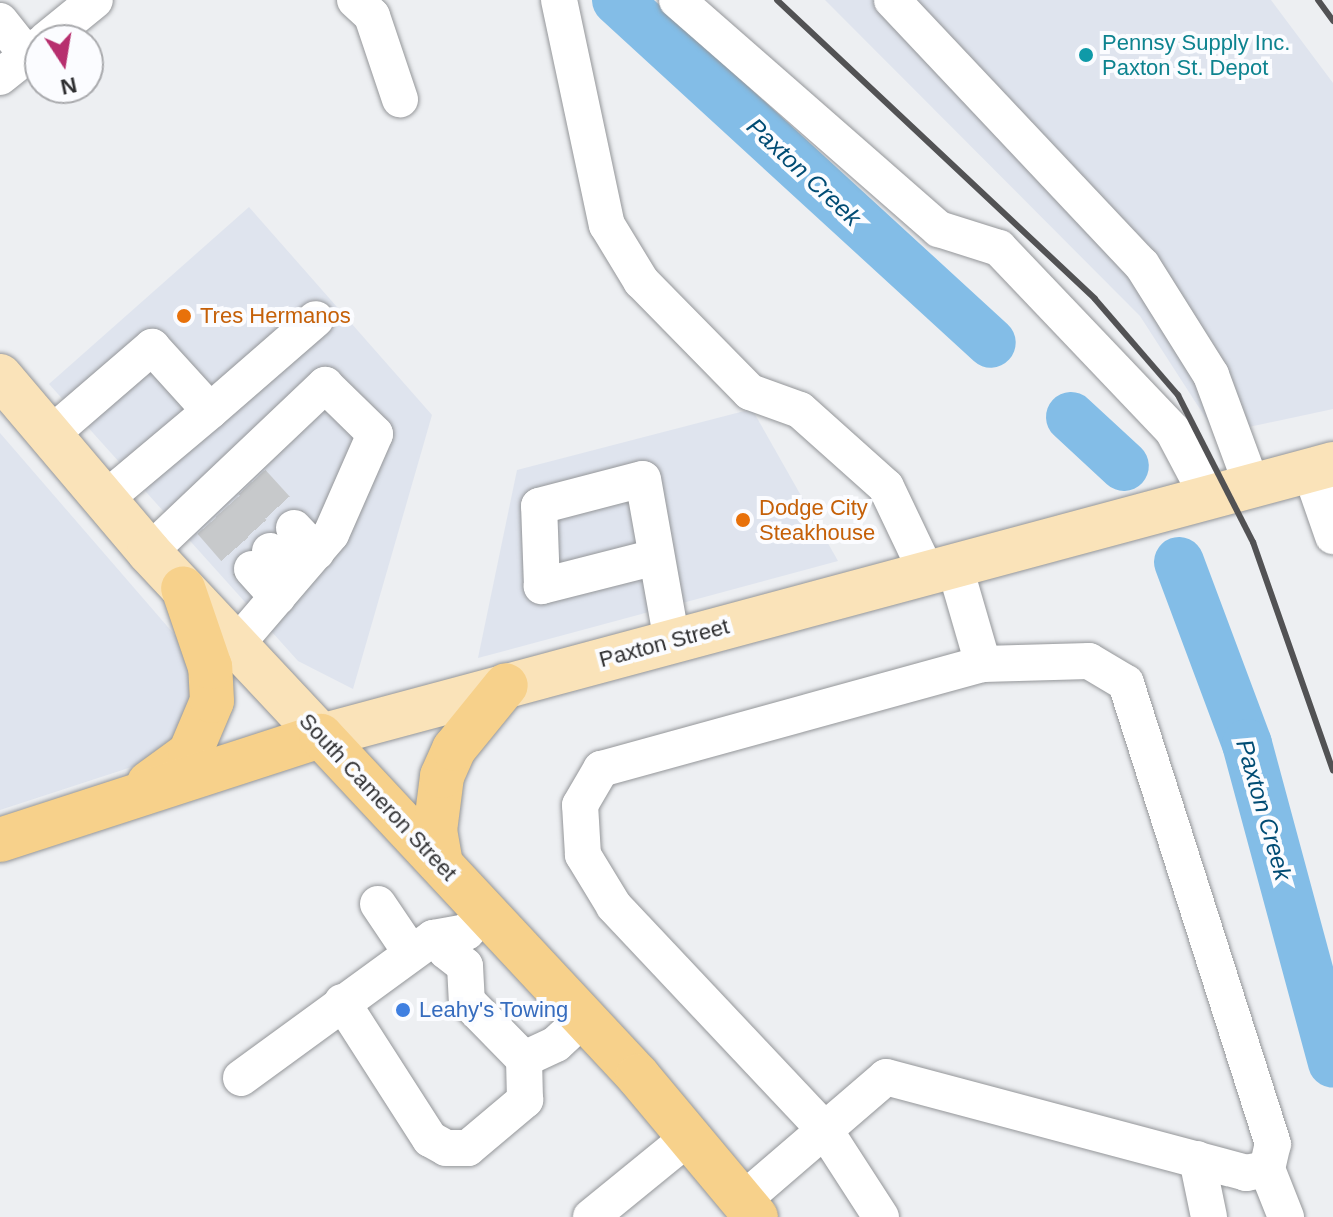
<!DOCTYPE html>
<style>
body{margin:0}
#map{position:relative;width:1333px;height:1217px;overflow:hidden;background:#edeff2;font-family:Helvetica,sans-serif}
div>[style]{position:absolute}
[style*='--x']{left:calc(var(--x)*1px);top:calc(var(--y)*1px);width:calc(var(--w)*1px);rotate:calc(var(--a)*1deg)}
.built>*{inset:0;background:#dfe4ee}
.river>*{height:50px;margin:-25px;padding:0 25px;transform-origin:25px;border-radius:25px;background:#83bde7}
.minor-tunnel>*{height:36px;margin-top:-18px;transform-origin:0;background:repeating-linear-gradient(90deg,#c7c9cb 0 36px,transparent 0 54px)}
.roads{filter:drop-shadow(0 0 2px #949699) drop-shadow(0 0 2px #949699)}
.minor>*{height:36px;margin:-18px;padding:0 18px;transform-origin:18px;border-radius:18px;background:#fff}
.major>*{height:44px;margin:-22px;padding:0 22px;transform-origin:22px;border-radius:22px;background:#fae3b9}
.highway>*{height:44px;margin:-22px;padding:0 22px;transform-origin:22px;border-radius:22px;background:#f7d18b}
.rail>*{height:6px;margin:-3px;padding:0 3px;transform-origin:3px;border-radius:3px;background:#525254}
.dots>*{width:22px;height:22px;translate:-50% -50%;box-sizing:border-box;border:4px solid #fbfcff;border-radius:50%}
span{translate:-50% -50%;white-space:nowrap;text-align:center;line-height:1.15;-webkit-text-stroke:8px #fbfcff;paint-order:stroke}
.culture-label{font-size:22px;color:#0d838f}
.left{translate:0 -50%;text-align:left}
.food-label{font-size:22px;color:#c56008}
.street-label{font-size:22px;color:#2f2f31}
.shop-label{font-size:22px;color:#366cbe}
.water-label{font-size:24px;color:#014c74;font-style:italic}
.north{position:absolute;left:24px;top:24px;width:80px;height:80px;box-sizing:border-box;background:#fbfcff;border:2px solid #a9aaad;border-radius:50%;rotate:168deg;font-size:22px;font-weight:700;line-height:32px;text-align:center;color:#2f2f31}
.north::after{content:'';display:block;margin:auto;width:28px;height:36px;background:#b72f6e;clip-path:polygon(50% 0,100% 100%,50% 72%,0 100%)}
</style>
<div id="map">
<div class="built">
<i style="clip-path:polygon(825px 0,1271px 0,1333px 83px,1333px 409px,1216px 434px,1140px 316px)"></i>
<i style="clip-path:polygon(249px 207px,432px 415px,353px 689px,298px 661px,49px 384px)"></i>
<i style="clip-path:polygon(752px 409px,838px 561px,478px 658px,517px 470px)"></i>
<i style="clip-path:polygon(0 433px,180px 641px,195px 672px,190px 722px,150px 761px,0 810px)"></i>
</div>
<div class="river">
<i style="--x:617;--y:0;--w:507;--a:42.52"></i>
<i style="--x:1071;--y:417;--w:72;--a:42.8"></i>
<i style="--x:1179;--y:562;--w:194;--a:69.5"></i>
<i style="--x:1247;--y:744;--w:330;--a:74.9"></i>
</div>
<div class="minor-tunnel">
<i style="--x:252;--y:482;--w:62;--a:47.6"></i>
<i style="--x:229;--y:505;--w:62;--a:48.3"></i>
<i style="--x:211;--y:522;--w:62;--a:48.9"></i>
</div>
<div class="roads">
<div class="minor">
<i style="--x:355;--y:0;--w:23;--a:43"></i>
<i style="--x:372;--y:16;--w:88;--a:71.4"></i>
<i style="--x:559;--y:0;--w:230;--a:78"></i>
<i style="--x:607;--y:225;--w:66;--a:58.7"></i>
<i style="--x:641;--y:281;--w:156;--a:45.5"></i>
<i style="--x:750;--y:392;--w:53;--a:19.8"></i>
<i style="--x:800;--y:410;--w:115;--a:41.8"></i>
<i style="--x:886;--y:487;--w:93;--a:64.5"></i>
<i style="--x:677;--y:0;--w:348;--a:41.2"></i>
<i style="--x:939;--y:229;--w:63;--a:17.6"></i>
<i style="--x:999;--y:248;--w:253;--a:46.4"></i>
<i style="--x:1173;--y:431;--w:75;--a:62.1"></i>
<i style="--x:892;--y:0;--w:364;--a:46.7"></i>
<i style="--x:1142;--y:265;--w:130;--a:57.9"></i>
<i style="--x:1211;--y:375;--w:118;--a:69.7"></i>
<i style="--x:0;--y:21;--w:43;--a:51.5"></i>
<i style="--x:46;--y:40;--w:63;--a:-39.2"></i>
<i style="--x:0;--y:77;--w:51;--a:-38.7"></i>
<i style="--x:210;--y:411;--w:140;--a:-41"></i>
<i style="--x:50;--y:435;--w:135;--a:-40.8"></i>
<i style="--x:152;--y:347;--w:86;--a:47.8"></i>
<i style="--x:210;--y:411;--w:138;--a:140"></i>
<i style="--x:1310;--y:470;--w:70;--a:70.8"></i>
<i style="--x:294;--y:528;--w:33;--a:47"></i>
<i style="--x:270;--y:551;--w:35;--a:49"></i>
<i style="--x:149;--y:552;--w:243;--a:-43.5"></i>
<i style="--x:325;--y:385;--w:70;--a:44.4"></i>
<i style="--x:375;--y:434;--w:109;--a:113.7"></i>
<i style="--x:331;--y:534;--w:146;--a:130.6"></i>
<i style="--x:652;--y:558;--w:114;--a:165.7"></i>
<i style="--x:542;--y:586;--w:80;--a:-92.1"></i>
<i style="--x:539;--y:506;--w:107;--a:-14.6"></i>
<i style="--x:643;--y:479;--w:165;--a:79.9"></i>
<i style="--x:252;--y:569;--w:38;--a:48"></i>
<i style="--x:378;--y:904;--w:59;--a:56"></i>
<i style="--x:445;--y:939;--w:12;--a:85"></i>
<i style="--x:446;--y:951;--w:24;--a:38"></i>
<i style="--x:465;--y:966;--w:35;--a:87"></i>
<i style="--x:467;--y:1001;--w:81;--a:45.5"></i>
<i style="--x:524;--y:1059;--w:35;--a:-25"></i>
<i style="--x:556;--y:1044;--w:38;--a:-43"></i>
<i style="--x:342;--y:1002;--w:163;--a:57.3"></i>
<i style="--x:430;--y:1139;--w:18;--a:29"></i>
<i style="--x:446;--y:1148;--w:22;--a:0"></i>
<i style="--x:468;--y:1148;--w:75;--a:-40.1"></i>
<i style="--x:525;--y:1100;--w:41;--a:-91.4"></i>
<i style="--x:241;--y:1078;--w:238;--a:-36.1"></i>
<i style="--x:433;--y:938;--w:34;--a:-10"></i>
<i style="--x:466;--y:932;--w:28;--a:-44"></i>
<i style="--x:1197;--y:1159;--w:59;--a:78.3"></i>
<i style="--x:1267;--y:1169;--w:52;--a:68.4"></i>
<i style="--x:742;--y:1201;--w:190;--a:-40.7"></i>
<i style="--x:886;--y:1077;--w:373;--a:14.9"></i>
<i style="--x:1246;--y:1173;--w:21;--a:-11"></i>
<i style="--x:1267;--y:1169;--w:26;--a:-77"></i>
<i style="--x:1273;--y:1144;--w:484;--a:-107.7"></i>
<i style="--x:1126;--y:683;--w:43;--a:-149.3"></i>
<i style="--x:1089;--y:661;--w:106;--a:178.4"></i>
<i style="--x:983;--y:664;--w:104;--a:-106.2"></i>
<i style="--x:591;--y:1217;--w:127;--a:-39.2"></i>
<i style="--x:881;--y:1217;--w:105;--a:-122.9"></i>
<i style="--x:824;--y:1129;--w:306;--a:-133.3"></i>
<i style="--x:614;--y:906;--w:60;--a:-121.3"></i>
<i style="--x:583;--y:855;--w:50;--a:-93.4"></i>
<i style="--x:580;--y:805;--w:42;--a:-59.7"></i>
<i style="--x:601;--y:769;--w:396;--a:-15.4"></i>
</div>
<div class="major">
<i style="--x:0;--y:376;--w:231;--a:49.7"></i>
<i style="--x:149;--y:552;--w:252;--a:46.9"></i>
<i style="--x:321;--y:736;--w:1048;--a:-15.04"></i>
</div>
<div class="highway">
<i style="--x:149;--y:783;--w:51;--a:-36.2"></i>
<i style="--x:190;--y:753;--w:56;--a:-67.1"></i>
<i style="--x:212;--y:701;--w:34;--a:-93"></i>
<i style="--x:210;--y:667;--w:83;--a:-108.9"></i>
<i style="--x:0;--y:840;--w:337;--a:-18"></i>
<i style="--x:321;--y:736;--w:465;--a:47"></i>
<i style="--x:638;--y:1076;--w:184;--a:50.1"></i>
<i style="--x:441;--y:864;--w:34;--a:-100"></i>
<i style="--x:435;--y:831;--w:55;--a:-82.7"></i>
<i style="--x:442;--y:776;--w:30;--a:-66"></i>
<i style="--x:454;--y:749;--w:82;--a:-50.9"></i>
</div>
</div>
<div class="rail">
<i style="--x:777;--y:0;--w:436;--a:43.2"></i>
<i style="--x:1095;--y:299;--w:127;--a:49.2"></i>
<i style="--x:1178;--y:395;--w:165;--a:63"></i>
<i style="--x:1253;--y:542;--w:242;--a:70.7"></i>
<i style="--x:1318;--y:0;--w:26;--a:54"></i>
</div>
<div class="dots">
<i style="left:1086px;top:55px;background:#0f9aa8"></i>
<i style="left:184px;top:316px;background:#e8710a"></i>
<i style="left:743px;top:520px;background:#e8710a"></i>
<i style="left:403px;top:1010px;background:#3f7fe0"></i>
</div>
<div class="culture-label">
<span class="left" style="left:1102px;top:55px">Pennsy Supply Inc.<br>Paxton St. Depot</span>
</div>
<div class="food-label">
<span class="left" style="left:200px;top:316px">Tres Hermanos</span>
<span class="left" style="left:759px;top:520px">Dodge City<br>Steakhouse</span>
</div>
<div class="street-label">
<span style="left:664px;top:643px;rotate:-15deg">Paxton Street</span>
<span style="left:378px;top:797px;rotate:47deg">South Cameron Street</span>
</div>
<div class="shop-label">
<span class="left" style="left:419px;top:1010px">Leahy's Towing</span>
</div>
<div class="water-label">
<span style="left:804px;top:172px;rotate:43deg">Paxton Creek</span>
<span style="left:1264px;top:810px;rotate:74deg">Paxton Creek</span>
</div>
<div class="north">N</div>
</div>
